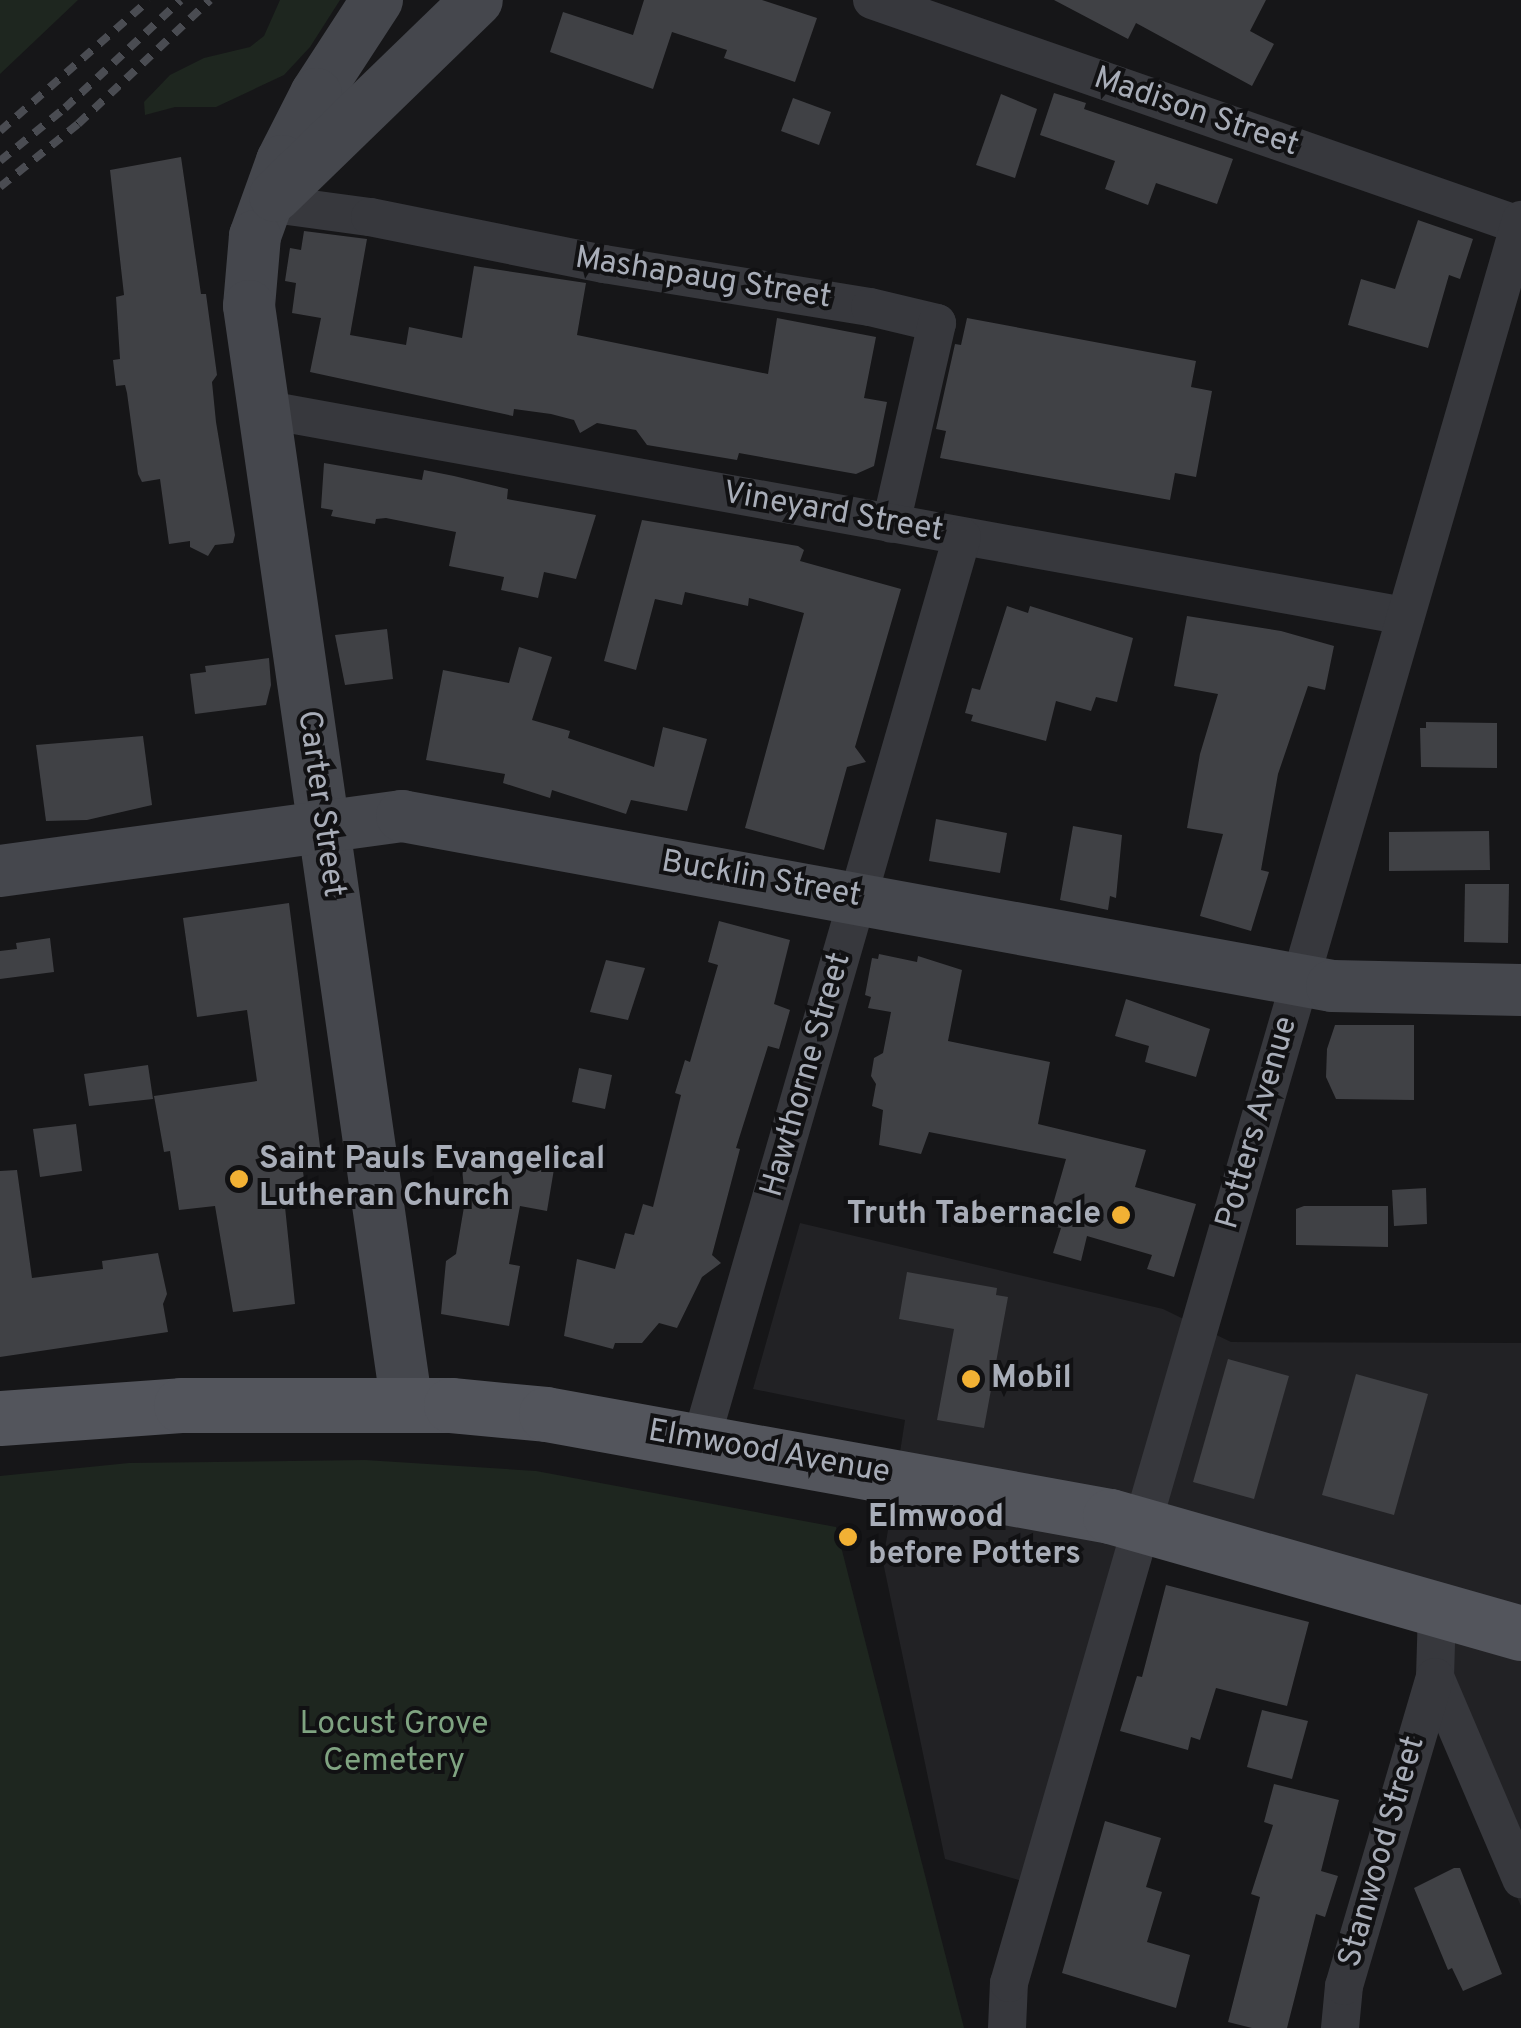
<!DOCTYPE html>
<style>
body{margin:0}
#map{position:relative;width:1521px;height:2028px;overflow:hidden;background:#161618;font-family:Overpass,sans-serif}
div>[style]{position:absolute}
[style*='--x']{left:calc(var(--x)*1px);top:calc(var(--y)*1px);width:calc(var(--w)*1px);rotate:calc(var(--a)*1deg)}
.built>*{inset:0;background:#222225}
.green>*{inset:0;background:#1e261f}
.building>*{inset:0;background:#404145}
.street>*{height:38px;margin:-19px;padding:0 19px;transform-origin:19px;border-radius:19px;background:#37383d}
.secondary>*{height:52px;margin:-26px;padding:0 26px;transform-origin:26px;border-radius:26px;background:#45474d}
.primary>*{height:55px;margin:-27.5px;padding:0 27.5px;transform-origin:27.5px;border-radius:27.5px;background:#53555c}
.rail>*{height:8px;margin-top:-4px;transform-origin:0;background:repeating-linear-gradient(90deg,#4a4c52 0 12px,transparent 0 22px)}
.dots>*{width:28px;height:28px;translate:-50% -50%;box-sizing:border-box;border:5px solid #111113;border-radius:50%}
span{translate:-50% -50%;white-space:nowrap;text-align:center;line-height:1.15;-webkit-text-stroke:8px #111113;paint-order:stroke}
.street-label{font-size:32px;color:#a8adb8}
.poi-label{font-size:32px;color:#a8adb8;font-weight:700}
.left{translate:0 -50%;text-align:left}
.right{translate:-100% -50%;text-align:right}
.park-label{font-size:32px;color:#7fa381}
</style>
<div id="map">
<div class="built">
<i style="clip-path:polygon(800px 1223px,1163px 1309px,1231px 1342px,1521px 1343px,1521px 1906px,1434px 1712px,1414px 1617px,1137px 1534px,1022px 1881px,945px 1859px,883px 1562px,905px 1420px,753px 1389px)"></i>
</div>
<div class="green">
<i style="clip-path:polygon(0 0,78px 0,0 74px)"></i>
<i style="clip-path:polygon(280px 0,340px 0,310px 47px,284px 75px,216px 107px,175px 107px,145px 115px,144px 102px,170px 75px,204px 58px,250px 47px,264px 36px)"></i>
<i style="clip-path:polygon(365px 1460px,536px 1471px,836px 1527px,964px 2028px,0 2028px,0 1476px,129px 1463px)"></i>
</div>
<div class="building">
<i style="clip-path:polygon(644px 0,762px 0,817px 18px,795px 82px,724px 58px,727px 50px,672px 32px,653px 89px,550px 52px,563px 12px,633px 35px)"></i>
<i style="clip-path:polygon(1054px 0,1266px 0,1250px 31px,1274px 44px,1252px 86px,1136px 23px,1128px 39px)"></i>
<i style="clip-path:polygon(1054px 93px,1086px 103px,1084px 109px,1233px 159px,1217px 204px,1156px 183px,1148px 205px,1105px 189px,1115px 161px,1040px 135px)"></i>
<i style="clip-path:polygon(1001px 94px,1037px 109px,1015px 178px,976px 165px)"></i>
<i style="clip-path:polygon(793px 98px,831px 112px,819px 145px,781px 131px)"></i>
<i style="clip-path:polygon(181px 157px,201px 294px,206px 294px,217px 375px,212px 382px,216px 422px,235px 535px,233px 543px,215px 545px,208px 556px,190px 547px,190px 541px,169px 544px,160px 479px,142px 482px,138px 474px,127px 393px,125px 385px,116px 386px,113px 360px,120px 359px,116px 297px,124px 295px,110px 170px)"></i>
<i style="clip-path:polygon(1418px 220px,1473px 239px,1460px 279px,1449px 275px,1428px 348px,1348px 325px,1361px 279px,1395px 289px)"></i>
<i style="clip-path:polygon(304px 231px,367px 239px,350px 335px,406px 345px,409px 327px,462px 338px,474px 266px,586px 283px,577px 335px,768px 374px,777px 318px,876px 337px,864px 398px,887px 402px,874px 466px,856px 474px,739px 453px,737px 460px,647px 445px,636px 430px,597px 423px,580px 433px,574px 420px,551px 414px,514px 409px,513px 416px,310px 372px,321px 318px,292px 313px,296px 283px,285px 281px,290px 248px,301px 250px)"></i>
<i style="clip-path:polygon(967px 318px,1196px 361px,1191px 387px,1212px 391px,1196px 477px,1175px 473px,1170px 500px,940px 458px,946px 431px,936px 429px,955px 344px,961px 345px)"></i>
<i style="clip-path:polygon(324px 463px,422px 480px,424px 470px,454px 476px,508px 489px,507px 499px,596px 515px,576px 579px,544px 572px,538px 598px,501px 590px,504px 577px,449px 566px,456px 532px,386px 518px,376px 519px,375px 524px,331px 516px,333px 510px,321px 508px)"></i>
<i style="clip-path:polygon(642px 520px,798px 546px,804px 550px,800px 561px,901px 589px,855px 747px,866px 762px,847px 767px,824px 850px,745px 828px,804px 613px,749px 598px,748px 606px,685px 592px,682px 605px,655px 599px,636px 670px,604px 661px)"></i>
<i style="clip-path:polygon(1007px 606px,1028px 613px,1030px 606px,1133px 638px,1117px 702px,1096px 697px,1091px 711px,1056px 701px,1046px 741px,971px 721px,973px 715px,965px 713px,972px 688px,980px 690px)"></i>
<i style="clip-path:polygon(1187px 616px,1281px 631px,1334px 646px,1325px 690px,1308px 686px,1278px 774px,1261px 870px,1269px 872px,1251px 931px,1200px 916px,1223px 834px,1187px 828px,1200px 754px,1218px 694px,1174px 686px)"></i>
<i style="clip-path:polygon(387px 629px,393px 679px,345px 685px,335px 635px)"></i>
<i style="clip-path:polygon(519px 647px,552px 657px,532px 720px,570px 731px,568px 738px,654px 767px,663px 727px,707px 739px,687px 811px,631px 800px,626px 814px,552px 790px,550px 798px,503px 783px,505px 774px,426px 760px,443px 670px,509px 683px)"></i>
<i style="clip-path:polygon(269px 658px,271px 685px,266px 705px,195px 714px,190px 674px,206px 672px,205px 666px)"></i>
<i style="clip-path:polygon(1426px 722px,1497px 723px,1497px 768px,1421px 767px,1420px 728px,1426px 728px)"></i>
<i style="clip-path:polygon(143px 736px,152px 805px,87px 820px,46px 821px,36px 745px)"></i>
<i style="clip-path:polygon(936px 819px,1007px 833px,1000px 873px,929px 861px)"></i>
<i style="clip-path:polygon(1073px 826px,1122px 835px,1116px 898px,1110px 896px,1108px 910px,1060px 900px)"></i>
<i style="clip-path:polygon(1489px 831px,1490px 870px,1389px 871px,1389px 832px)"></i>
<i style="clip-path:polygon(1465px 884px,1509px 884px,1508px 943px,1464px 942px)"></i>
<i style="clip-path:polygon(289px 903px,322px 1162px,302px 1164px,306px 1194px,284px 1197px,295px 1304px,233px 1312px,215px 1206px,179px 1210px,170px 1151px,164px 1152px,154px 1096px,257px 1081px,247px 1010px,197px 1017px,183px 918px)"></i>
<i style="clip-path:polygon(719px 921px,790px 940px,774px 1004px,790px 1010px,779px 1049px,768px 1046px,736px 1148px,740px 1149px,712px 1255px,721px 1263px,702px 1277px,677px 1328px,659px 1323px,642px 1343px,615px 1343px,613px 1349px,564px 1336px,577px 1259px,615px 1269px,625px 1233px,634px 1235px,643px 1204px,653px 1207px,681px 1095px,675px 1093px,685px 1060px,690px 1062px,718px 965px,708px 962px)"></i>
<i style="clip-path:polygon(50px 938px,54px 972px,0 979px,0 951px,17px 949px,16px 943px)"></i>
<i style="clip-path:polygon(879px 954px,917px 962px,918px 956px,962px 970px,948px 1041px,1050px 1062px,1038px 1124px,1146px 1150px,1135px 1187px,1196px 1204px,1174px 1277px,1147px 1269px,1152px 1255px,1087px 1236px,1081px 1261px,1053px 1253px,1061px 1228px,1047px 1225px,1066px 1159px,929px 1132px,921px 1154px,879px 1145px,883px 1110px,872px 1106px,876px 1084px,871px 1076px,874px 1058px,883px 1053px,891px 1012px,868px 1008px,871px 997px,865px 995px,872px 958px,878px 959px)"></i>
<i style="clip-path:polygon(606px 960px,645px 968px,628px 1020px,590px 1012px)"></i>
<i style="clip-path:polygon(1126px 999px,1210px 1029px,1196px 1077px,1145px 1062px,1149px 1046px,1115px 1036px)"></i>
<i style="clip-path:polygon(1335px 1025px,1414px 1025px,1414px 1100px,1336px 1099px,1326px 1077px,1327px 1049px)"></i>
<i style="clip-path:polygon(148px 1065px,153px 1099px,89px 1106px,84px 1074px)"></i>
<i style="clip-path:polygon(579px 1068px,612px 1075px,605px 1109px,572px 1102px)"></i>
<i style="clip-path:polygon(76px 1124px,82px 1171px,40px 1177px,33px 1129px)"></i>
<i style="clip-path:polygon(508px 1160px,554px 1169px,547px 1211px,520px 1206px,509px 1264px,520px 1266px,509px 1326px,441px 1314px,446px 1261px,456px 1254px,465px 1201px,462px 1167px)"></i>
<i style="clip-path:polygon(17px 1170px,32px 1278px,103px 1269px,102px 1261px,158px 1253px,167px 1294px,163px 1304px,168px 1332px,0 1357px,0 1171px)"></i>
<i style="clip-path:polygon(1426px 1188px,1427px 1224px,1394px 1226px,1392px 1190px)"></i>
<i style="clip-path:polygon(1304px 1206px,1388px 1206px,1388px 1247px,1296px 1245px,1296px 1209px)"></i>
<i style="clip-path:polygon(907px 1272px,997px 1288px,996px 1295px,1008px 1297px,984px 1428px,937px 1420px,954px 1329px,899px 1319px)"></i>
<i style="clip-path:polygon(1228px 1359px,1289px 1376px,1254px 1499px,1193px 1482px)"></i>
<i style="clip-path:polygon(1356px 1374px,1428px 1394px,1394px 1515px,1322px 1495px)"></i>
<i style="clip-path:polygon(1166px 1585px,1309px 1622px,1287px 1706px,1216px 1688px,1200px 1740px,1191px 1737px,1188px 1750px,1120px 1731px,1137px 1676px,1142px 1677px)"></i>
<i style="clip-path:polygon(1262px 1710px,1308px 1721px,1292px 1779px,1247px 1767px)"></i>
<i style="clip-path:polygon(1274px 1784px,1339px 1800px,1321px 1871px,1338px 1876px,1325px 1917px,1316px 1914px,1287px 2028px,1252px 2028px,1228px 2022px,1260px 1897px,1251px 1894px,1273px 1825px,1264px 1822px)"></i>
<i style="clip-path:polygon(1105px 1821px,1161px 1838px,1146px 1887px,1162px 1892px,1147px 1942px,1190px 1955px,1176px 2008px,1062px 1973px)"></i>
<i style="clip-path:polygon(1454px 1868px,1460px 1868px,1502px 1974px,1463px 1991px,1452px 1968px,1448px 1970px,1414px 1888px)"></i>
</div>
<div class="street">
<i style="--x:872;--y:0;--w:685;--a:19.18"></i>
<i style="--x:266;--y:203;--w:105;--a:7.7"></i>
<i style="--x:370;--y:217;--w:239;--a:11.4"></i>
<i style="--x:604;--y:264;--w:269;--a:9.2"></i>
<i style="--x:870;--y:307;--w:69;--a:13.4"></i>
<i style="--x:937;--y:323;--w:206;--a:102.9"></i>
<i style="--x:262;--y:409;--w:1162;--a:10.27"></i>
<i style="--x:701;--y:1440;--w:940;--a:-73.88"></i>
<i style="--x:1437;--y:1610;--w:67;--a:91.7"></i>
<i style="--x:1435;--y:1677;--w:220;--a:66.9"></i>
<i style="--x:1007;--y:2028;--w:45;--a:-87.5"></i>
<i style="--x:1009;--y:1983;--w:1836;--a:-73.81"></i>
<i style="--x:1340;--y:2028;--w:42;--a:-84.6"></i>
<i style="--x:1344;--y:1986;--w:322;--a:-73.6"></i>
</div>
<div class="secondary">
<i style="--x:377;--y:0;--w:112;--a:123"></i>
<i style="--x:316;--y:94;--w:75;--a:116.9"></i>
<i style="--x:282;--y:161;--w:80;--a:109.8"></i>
<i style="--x:255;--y:236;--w:70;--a:94.9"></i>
<i style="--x:249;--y:306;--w:1111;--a:81.83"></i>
<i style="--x:275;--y:196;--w:281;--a:-44.1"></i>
<i style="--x:0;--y:871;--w:406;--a:-7.8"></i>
<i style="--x:402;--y:816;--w:945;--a:10.36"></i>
<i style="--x:1332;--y:986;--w:189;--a:1.2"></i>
</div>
<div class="primary">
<i style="--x:0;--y:1418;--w:181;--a:-4.1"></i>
<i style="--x:181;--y:1405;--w:270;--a:0"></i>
<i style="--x:451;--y:1405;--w:95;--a:5.4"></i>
<i style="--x:546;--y:1414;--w:573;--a:10.25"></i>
<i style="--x:1110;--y:1516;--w:427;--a:15.9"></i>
</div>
<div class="rail">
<i style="--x:0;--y:131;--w:198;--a:-41.3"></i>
<i style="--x:0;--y:161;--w:84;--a:-39.2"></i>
<i style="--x:65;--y:108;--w:158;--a:-43"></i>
<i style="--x:0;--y:187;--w:100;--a:-38.9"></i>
<i style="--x:78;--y:124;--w:181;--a:-43.2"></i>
</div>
<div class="dots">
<i style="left:239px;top:1179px;background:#f2b134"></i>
<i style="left:1121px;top:1215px;background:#f2b134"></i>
<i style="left:971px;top:1379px;background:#f2b134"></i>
<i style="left:848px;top:1537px;background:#f2b134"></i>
</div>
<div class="street-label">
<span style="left:1196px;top:113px;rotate:19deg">Madison Street</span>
<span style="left:703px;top:279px;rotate:9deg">Mashapaug Street</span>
<span style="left:833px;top:513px;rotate:10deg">Vineyard Street</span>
<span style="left:320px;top:804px;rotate:82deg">Carter Street</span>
<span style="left:761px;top:880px;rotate:10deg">Bucklin Street</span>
<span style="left:807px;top:1075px;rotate:-74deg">Hawthorne Street</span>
<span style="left:1258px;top:1123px;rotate:-74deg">Potters Avenue</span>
<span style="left:769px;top:1453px;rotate:10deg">Elmwood Avenue</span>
<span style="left:1383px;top:1852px;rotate:-74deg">Stanwood Street</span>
</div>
<div class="poi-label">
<span class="left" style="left:259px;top:1179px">Saint Pauls Evangelical<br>Lutheran Church</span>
<span class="right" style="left:1101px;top:1215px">Truth Tabernacle</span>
<span class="left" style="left:991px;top:1379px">Mobil</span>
<span class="left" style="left:868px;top:1537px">Elmwood<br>before Potters</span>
</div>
<div class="park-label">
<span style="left:394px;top:1744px">Locust Grove<br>Cemetery</span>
</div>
</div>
